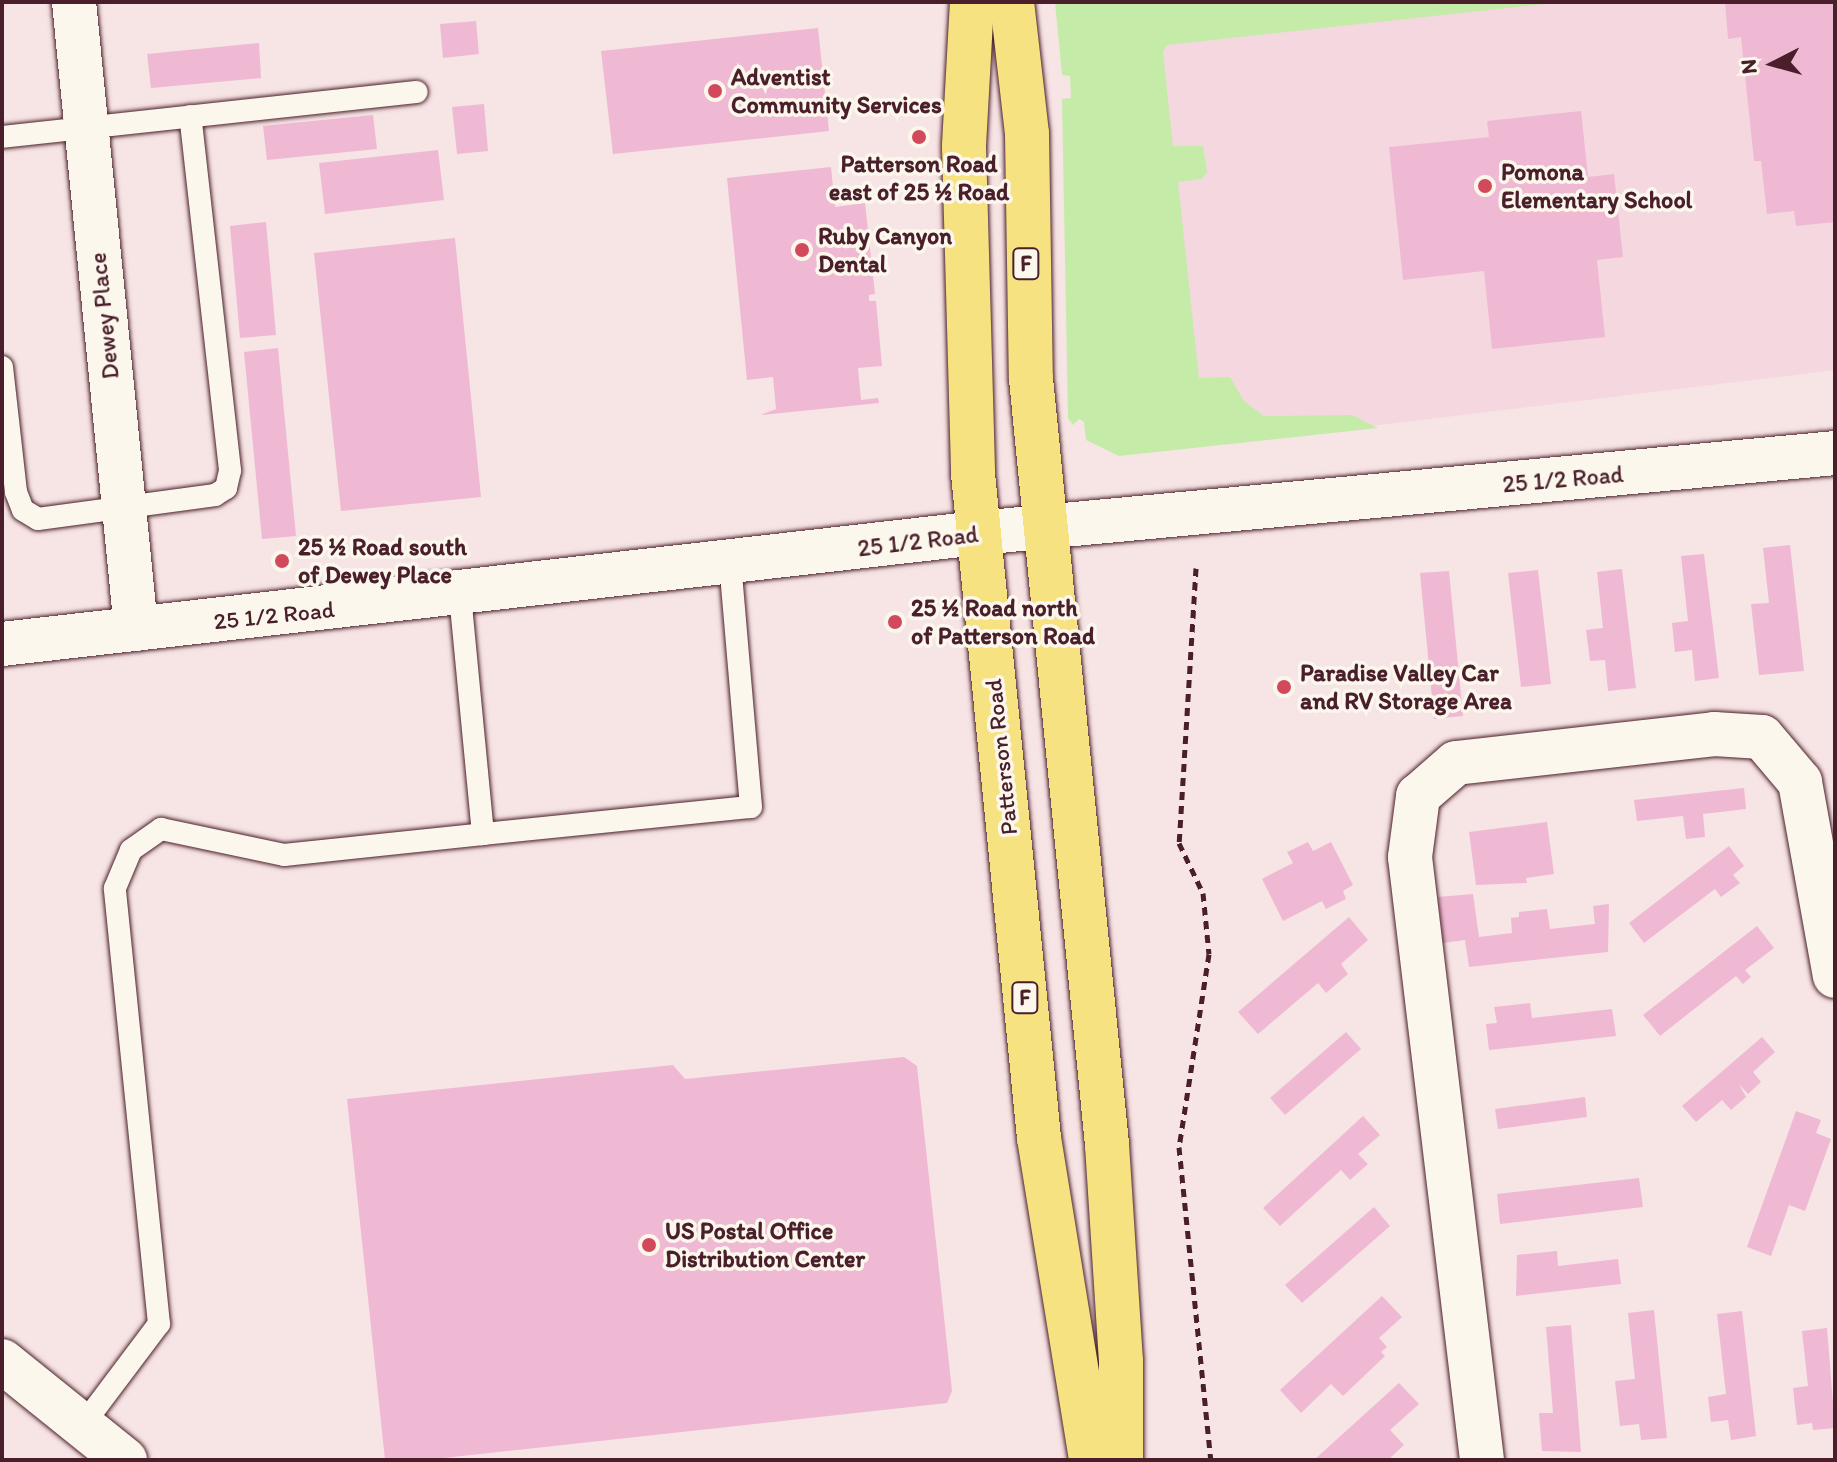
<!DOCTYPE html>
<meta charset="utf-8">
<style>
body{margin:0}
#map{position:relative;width:1837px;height:1462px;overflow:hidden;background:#f7e4e4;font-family:Itim,sans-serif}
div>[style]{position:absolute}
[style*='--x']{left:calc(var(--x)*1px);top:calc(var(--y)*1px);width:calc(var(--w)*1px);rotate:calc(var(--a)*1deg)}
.built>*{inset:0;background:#f5d7df}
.green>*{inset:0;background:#c4eca8}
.building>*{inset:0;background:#efb9d3}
.path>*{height:5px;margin-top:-2.5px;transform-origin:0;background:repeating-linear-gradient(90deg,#4a1f2b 0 8px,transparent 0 14px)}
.roads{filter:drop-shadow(0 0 2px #4a1f2b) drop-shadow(0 0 2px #4a1f2b)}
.service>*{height:22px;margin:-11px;padding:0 11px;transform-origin:11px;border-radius:11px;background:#fbf7ec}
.minor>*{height:44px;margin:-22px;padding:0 22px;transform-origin:22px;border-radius:22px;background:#fbf7ec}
.tertiary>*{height:44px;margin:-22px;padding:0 22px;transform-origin:22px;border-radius:22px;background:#fbf7ec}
.primary>*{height:44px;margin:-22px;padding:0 22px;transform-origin:22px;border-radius:22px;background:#f7e281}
.dots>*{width:22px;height:22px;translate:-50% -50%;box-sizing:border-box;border:4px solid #fbf7ec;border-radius:50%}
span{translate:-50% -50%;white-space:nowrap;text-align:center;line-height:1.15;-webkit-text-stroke:7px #fbf7ec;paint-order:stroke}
.shield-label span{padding:2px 6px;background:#fbf7ec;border:2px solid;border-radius:6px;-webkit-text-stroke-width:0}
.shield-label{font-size:22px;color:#4a1f2b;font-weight:700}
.poi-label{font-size:24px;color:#4a1f2b;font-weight:700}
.left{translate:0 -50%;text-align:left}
.street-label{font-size:24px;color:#4a1f2b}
.frame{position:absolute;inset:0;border:4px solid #4a1f2b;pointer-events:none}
.north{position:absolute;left:1733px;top:24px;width:80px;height:80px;-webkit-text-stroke:6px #fbf7ec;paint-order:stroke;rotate:264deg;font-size:22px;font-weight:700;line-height:32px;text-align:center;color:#4a1f2b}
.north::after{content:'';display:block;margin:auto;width:28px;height:36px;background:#4a1f2b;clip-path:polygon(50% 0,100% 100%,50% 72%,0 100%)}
</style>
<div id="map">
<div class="built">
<i style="clip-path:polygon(1115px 2px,1835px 2px,1835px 370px,1164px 451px)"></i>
</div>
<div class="green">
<i style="clip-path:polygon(1055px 2px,1562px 2px,1167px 45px,1163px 52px,1173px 146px,1203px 146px,1207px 172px,1201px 179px,1178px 182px,1199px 378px,1230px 377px,1244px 401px,1264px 416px,1352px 415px,1378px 428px,1119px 456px,1086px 440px,1084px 422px,1079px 419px,1073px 425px,1068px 418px,1062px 99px,1071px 98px,1070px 76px,1062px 75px)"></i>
</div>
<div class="building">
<i style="clip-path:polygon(1725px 2px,1835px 2px,1835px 222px,1796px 226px,1794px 211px,1767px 214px,1761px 161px,1754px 161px,1741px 37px,1728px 39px)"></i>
<i style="clip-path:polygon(476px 21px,479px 54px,443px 58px,440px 24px)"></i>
<i style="clip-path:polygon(818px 28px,829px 131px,613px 154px,601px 51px)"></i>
<i style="clip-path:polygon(259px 43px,261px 78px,151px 88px,147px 54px)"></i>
<i style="clip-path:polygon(484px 104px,488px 151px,457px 154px,452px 107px)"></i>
<i style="clip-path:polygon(1581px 111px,1588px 177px,1614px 174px,1623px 257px,1597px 260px,1605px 337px,1492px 349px,1484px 271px,1403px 280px,1389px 147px,1489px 137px,1487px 121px)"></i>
<i style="clip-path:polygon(373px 115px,377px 149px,267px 160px,263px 126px)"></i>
<i style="clip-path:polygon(438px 150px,444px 200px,325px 214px,319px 163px)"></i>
<i style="clip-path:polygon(831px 167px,835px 207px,865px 203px,875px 294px,869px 295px,869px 301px,876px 301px,882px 366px,858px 368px,861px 400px,878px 398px,879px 403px,761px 415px,776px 409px,773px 377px,747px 380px,727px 178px)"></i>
<i style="clip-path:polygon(266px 222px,276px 335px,240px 338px,230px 226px)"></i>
<i style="clip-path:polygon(455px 238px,481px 497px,341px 511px,314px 253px)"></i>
<i style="clip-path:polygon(278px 348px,296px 536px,262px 539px,244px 352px)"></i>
<i style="clip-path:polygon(1790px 545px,1804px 671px,1759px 675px,1751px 604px,1769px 603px,1763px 548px)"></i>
<i style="clip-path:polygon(1704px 554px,1719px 678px,1695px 681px,1692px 650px,1675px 652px,1672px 623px,1688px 621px,1681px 556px)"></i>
<i style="clip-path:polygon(1622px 569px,1636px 688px,1608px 691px,1605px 660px,1590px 661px,1586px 630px,1603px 628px,1597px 572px)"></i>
<i style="clip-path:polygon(1538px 570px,1551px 684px,1521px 687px,1508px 573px)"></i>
<i style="clip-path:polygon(1449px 571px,1463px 716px,1434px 719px,1420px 573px)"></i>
<i style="clip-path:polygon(1744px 788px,1746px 809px,1703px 814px,1705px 837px,1686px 839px,1683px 816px,1637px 821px,1634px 800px)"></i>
<i style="clip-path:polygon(1547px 822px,1554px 874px,1526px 878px,1527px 883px,1476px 885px,1469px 832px)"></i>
<i style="clip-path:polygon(1308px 842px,1313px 851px,1331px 842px,1353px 885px,1343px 891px,1346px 899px,1326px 909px,1322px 901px,1283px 921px,1262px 879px,1293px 863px,1287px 852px)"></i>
<i style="clip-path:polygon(1729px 846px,1744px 866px,1733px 875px,1740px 883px,1721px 897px,1715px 889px,1644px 943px,1629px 923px)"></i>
<i style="clip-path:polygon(1473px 894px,1479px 937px,1512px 933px,1511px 918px,1519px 917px,1519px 912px,1547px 909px,1550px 929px,1595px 924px,1593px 906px,1609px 904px,1608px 952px,1469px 967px,1465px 940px,1443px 943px,1438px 897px)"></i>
<i style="clip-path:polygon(1349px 917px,1368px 940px,1341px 964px,1348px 974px,1326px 993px,1318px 983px,1258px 1034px,1238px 1012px)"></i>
<i style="clip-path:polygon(1757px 926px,1774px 948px,1745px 970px,1751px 977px,1743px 984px,1736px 976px,1660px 1036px,1643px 1015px)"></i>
<i style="clip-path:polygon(1530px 1003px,1532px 1018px,1612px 1009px,1616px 1036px,1489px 1050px,1486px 1024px,1497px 1023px,1494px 1007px)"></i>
<i style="clip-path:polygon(1346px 1032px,1361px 1049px,1285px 1115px,1270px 1098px)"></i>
<i style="clip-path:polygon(1762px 1037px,1775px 1052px,1753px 1072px,1761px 1082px,1748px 1094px,1739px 1084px,1746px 1097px,1731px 1110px,1722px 1100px,1696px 1122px,1682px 1106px)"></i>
<i style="clip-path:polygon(904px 1057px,917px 1066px,952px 1391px,947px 1403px,425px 1460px,385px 1460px,347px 1099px,673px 1065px,685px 1079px)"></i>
<i style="clip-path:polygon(1585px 1097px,1587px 1117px,1498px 1129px,1495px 1109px)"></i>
<i style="clip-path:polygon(1796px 1111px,1821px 1120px,1816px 1133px,1831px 1139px,1805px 1211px,1789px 1205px,1771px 1256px,1747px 1247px)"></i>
<i style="clip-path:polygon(1363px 1116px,1380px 1135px,1358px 1154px,1368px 1164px,1350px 1180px,1341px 1170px,1280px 1226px,1263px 1208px)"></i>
<i style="clip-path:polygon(1639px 1178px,1643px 1207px,1500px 1224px,1497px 1194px)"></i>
<i style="clip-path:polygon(1374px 1207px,1390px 1226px,1302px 1303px,1285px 1285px)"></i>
<i style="clip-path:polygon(1557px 1251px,1558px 1266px,1618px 1259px,1621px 1284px,1516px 1296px,1517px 1255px)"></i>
<i style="clip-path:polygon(1382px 1296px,1402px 1317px,1379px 1338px,1387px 1347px,1381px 1352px,1385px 1356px,1343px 1396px,1331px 1384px,1301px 1413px,1280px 1390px)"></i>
<i style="clip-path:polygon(1654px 1310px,1667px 1438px,1641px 1440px,1639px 1424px,1620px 1426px,1615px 1381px,1635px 1379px,1628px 1313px)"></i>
<i style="clip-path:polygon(1742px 1311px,1756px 1436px,1731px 1440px,1728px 1420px,1711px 1422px,1708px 1397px,1726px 1394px,1717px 1314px)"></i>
<i style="clip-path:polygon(1571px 1325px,1581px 1452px,1542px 1451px,1539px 1413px,1553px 1413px,1546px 1327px)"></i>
<i style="clip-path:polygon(1827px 1328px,1835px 1428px,1813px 1430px,1812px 1423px,1797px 1425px,1793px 1388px,1808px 1386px,1802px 1331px)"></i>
<i style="clip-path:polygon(1399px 1383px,1419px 1404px,1390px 1430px,1404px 1445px,1388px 1460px,1314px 1460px)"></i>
</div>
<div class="path">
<i style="--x:1196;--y:568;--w:276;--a:93.5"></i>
<i style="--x:1179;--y:843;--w:55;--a:64.4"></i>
<i style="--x:1203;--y:893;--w:61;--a:84.4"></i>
<i style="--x:1209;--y:954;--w:195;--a:98.8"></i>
<i style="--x:1179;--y:1147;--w:315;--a:84.2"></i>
</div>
<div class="roads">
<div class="service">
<i style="--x:2;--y:137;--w:417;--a:-6.2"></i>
<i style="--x:2;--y:367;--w:126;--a:83.6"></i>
<i style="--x:16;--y:492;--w:19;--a:69"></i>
<i style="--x:23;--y:510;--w:17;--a:31"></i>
<i style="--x:38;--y:519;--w:179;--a:-7.7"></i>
<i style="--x:215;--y:495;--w:13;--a:-32"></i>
<i style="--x:226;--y:488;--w:18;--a:-77"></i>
<i style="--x:230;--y:470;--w:356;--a:-96.4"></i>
<i style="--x:483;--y:834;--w:269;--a:-5.8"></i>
<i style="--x:751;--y:807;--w:244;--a:-94.9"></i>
<i style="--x:82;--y:1426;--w:128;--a:-53"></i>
<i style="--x:159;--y:1324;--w:438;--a:-95.8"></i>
<i style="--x:115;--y:888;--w:41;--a:-67.2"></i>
<i style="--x:131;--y:850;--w:37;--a:-35"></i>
<i style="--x:161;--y:829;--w:126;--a:11.9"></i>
<i style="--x:284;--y:855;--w:200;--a:-6"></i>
<i style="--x:483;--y:834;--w:240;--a:-95.5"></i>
</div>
<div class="minor">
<i style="--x:74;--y:2;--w:630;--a:84.35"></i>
<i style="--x:2;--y:1361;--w:158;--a:38.8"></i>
<i style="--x:1482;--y:1460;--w:607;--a:-96.81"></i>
<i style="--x:1410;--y:857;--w:62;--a:-82.5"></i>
<i style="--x:1418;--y:796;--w:50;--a:-41"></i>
<i style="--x:1456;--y:763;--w:260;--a:-6.4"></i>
<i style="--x:1714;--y:734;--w:48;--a:3.6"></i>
<i style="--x:1762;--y:737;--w:59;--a:49.8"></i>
<i style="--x:1800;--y:782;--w:197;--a:79.8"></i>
</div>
<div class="tertiary">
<i style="--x:2;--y:644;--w:982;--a:-6.49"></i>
<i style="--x:978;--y:533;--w:861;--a:-5.33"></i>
</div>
<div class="primary">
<i style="--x:972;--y:2;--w:145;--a:93.2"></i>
<i style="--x:964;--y:147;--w:327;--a:88.4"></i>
<i style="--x:973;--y:474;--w:667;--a:84.32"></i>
<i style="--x:1039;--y:1138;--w:326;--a:80.8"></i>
<i style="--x:1012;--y:2;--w:133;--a:83.5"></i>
<i style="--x:1027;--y:134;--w:245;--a:89.1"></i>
<i style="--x:1031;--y:379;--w:770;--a:84.33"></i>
<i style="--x:1107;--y:1145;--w:216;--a:86.3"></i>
<i style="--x:1121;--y:1361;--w:99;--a:90"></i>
</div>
</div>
<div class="dots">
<i style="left:715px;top:91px;background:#d1495b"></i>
<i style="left:919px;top:137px;background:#d1495b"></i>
<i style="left:1485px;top:186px;background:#d1495b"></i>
<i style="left:802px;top:250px;background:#d1495b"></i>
<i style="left:282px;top:561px;background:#d1495b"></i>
<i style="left:895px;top:622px;background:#d1495b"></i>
<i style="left:1284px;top:687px;background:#d1495b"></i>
<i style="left:649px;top:1245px;background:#d1495b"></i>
</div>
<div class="shield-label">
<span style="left:1026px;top:264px">F</span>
<span style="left:1025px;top:998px">F</span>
</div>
<div class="poi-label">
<span class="left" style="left:731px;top:91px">Adventist<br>Community Services</span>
<span style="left:919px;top:178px">Patterson Road<br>east of 25 ½ Road</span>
<span class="left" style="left:1501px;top:186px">Pomona<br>Elementary School</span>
<span class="left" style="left:818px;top:250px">Ruby Canyon<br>Dental</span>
<span class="left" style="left:298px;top:561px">25 ½ Road south<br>of Dewey Place</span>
<span class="left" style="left:911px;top:622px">25 ½ Road north<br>of Patterson Road</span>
<span class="left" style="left:1300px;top:687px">Paradise Valley Car<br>and RV Storage Area</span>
<span class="left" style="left:665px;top:1245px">US Postal Office<br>Distribution Center</span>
</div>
<div class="street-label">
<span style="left:104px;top:316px;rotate:-96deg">Dewey Place</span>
<span style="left:1563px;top:479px;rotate:-5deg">25 1/2 Road</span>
<span style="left:918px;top:541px;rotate:-7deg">25 1/2 Road</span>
<span style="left:274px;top:615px;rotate:-6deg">25 1/2 Road</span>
<span style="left:1001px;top:757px;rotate:-96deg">Patterson Road</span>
</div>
<div class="frame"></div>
<div class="north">N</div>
</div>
